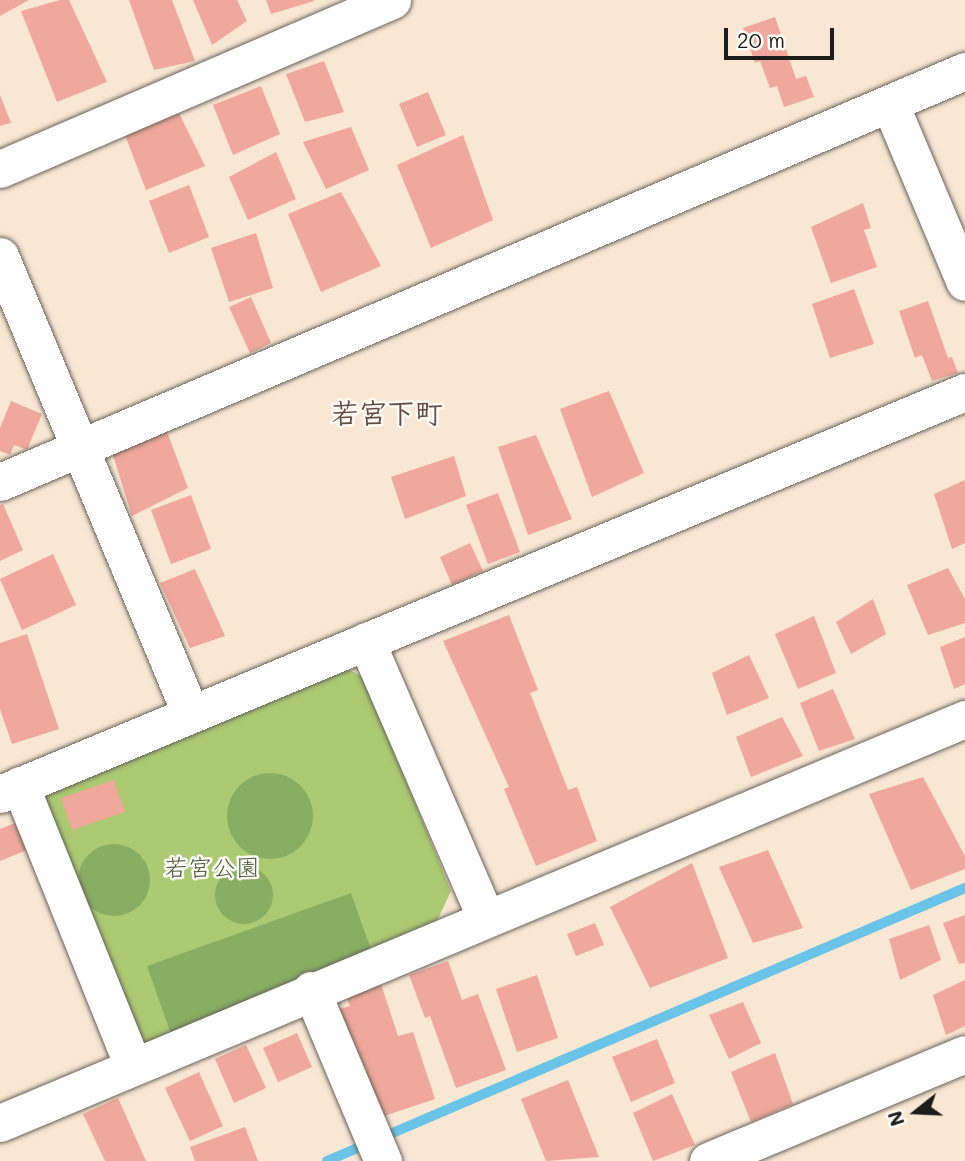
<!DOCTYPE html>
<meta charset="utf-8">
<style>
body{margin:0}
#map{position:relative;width:965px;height:1161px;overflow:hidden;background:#f7e7d3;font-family:Mali,"Klee One",sans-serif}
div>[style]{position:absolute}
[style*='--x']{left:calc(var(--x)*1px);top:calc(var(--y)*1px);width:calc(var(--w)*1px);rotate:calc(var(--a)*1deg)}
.green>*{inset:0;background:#abca71}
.forest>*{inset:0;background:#88ae63}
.round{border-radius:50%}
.stream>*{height:10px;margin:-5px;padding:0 5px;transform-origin:5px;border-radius:5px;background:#6ac4e7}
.building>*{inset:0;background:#efa89b}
.roads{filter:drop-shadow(0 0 2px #69635c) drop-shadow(0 0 2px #69635c)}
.minor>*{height:37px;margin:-18.5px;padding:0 18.5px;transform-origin:18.5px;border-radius:18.5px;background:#fff}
span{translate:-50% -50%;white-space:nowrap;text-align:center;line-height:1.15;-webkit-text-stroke:5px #fdfcf7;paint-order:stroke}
.park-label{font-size:24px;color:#4e593a}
.quarter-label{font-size:28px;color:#664d48;font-weight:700}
.north{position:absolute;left:881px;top:1077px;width:70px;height:70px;-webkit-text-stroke:5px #fdfcf7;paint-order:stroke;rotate:252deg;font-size:19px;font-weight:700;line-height:28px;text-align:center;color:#1c1c1c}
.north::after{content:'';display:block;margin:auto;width:24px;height:32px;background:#1c1c1c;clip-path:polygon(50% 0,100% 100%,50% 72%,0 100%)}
.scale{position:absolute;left:724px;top:28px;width:110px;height:32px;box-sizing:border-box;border:4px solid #1c1c1c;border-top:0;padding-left:9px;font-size:21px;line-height:24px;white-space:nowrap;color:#1c1c1c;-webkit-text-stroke:5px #fdfcf7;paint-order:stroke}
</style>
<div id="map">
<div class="green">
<i style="clip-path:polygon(340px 664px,364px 678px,451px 891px,437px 921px,134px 1055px,28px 789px)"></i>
</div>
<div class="forest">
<i class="round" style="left:227px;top:773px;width:86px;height:86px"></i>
<i class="round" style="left:78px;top:844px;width:72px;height:72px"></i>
<i class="round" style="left:215px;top:866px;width:58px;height:58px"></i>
<i style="clip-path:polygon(351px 893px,376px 964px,172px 1037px,147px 966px)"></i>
</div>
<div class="stream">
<i style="--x:327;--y:1161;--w:694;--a:-23.17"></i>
</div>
<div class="building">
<i style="clip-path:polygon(0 0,29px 0,0 16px)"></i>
<i style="clip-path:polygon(60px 0,69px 0,107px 82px,57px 102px,21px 11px)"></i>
<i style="clip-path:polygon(129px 0,172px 0,195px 61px,154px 70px)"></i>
<i style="clip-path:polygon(193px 0,237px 0,247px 21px,212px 45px)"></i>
<i style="clip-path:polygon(266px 0,314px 0,314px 1px,271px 14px)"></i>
<i style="clip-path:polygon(775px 17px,796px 79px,806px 76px,814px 97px,784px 107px,777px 86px,770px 88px,760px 61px,755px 63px,743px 28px)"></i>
<i style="clip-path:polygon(324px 61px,344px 112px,305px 122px,286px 74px)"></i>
<i style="clip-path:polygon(261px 86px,280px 134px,233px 155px,213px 105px)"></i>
<i style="clip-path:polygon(428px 92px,446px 135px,417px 147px,399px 104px)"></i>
<i style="clip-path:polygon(0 95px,11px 123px,0 126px)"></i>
<i style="clip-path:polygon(176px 107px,205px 166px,146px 190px,125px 135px)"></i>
<i style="clip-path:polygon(351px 127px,369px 170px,326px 189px,303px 142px)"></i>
<i style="clip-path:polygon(463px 135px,493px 220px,431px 248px,397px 165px)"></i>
<i style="clip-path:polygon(276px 152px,296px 199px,248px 220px,229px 177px)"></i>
<i style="clip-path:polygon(189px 185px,209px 237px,169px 253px,149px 201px)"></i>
<i style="clip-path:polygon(341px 192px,381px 266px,321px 292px,288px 214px)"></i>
<i style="clip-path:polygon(863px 203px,871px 228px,864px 230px,877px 267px,831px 283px,811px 227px)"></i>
<i style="clip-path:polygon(256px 233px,273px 288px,229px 302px,211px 248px)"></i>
<i style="clip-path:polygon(854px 289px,874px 344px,830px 358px,812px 304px)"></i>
<i style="clip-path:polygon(251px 297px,271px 343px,250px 353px,229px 307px)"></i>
<i style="clip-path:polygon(928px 301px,948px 358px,952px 357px,958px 373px,932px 381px,922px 355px,915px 358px,899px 311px)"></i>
<i style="clip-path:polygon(609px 391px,644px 473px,592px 497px,560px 409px)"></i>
<i style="clip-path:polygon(11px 401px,42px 414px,27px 450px,14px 445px,10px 455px,0 451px,0 428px)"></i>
<i style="clip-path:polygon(166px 429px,188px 488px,132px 516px,112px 452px)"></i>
<i style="clip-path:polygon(536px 435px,572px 519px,528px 535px,498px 447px)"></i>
<i style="clip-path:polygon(454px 456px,466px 496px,405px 519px,391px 477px)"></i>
<i style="clip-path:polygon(965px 480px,965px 543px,952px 549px,934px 494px)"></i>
<i style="clip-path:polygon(498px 493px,520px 552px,488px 564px,466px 505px)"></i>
<i style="clip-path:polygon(191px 495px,211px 549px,171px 564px,151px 510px)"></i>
<i style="clip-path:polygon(3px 504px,23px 550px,0 561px,0 505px)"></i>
<i style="clip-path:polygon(470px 543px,483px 571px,452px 585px,440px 557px)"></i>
<i style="clip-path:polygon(53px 554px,76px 605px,22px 630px,0 579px)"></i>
<i style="clip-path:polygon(948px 568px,965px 599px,965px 623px,928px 635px,907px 585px)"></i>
<i style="clip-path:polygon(195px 569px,225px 636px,190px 648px,160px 583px)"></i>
<i style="clip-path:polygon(873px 599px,886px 634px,851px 654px,836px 622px)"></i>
<i style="clip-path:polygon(509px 615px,538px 690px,530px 693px,568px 790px,577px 787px,597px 841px,536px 866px,504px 789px,509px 787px,443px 641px)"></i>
<i style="clip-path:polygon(814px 616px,836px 673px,798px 689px,775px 634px)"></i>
<i style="clip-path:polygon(27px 634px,59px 729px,12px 744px,0 709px,0 643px)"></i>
<i style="clip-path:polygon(965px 637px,965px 684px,954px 689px,940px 647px)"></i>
<i style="clip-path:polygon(749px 655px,769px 698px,727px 715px,712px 673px)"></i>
<i style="clip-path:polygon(833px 689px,855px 739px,819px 751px,800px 703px)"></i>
<i style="clip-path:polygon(782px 717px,803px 756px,751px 777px,736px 737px)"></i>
<i style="clip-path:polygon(923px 777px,965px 856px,965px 869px,911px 890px,869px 794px)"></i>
<i style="clip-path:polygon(114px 780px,125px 812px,72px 830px,61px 798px)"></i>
<i style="clip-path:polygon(15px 823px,27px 850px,0 861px,0 829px)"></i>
<i style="clip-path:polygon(768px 850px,803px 928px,753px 943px,719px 867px)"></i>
<i style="clip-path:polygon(692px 863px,728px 958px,650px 988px,610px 907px)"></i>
<i style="clip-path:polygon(965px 915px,965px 963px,959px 964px,943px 923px)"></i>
<i style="clip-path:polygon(595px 923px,604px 945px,576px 956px,567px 934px)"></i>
<i style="clip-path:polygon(929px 925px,941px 960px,900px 980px,889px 939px)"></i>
<i style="clip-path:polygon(448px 961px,462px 1000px,478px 994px,506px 1070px,456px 1088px,430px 1016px,425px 1018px,409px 975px)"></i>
<i style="clip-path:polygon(537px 975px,558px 1038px,517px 1052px,496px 989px)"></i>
<i style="clip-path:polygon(965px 980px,965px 1026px,946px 1035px,933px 995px)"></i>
<i style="clip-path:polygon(381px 984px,398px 1036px,413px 1032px,435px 1099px,378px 1118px,333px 1011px,350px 1006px,346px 996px)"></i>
<i style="clip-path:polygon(743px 1002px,761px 1043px,729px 1059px,709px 1015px)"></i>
<i style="clip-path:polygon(297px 1033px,312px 1067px,278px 1082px,263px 1048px)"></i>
<i style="clip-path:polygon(657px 1039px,675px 1083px,631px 1102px,612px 1057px)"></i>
<i style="clip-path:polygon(246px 1045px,266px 1088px,234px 1103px,215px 1059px)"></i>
<i style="clip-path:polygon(775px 1053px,793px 1104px,751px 1122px,731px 1072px)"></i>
<i style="clip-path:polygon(199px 1072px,223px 1126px,190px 1141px,165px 1088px)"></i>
<i style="clip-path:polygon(568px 1080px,599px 1157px,546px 1161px,521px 1099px)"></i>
<i style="clip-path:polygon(672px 1094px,695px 1145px,653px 1161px,633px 1113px)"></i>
<i style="clip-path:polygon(118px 1098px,146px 1161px,105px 1161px,83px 1114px)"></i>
<i style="clip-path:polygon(245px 1127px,258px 1161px,195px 1161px,190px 1147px)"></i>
</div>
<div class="roads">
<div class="minor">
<i style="--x:890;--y:104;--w:193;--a:67.2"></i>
<i style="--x:0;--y:169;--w:427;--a:-23.3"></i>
<i style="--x:0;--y:256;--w:496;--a:67.4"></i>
<i style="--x:0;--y:482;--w:1049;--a:-23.07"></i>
<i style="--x:366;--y:641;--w:302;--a:66.6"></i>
<i style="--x:20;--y:785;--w:301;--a:68.1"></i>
<i style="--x:0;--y:794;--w:1045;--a:-22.62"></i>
<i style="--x:311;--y:990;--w:186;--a:67.2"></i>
<i style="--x:0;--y:1123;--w:1046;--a:-22.72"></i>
<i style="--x:708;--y:1161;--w:278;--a:-22.6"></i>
</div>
</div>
<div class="park-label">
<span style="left:212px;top:867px">若宮公園</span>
</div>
<div class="quarter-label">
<span style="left:387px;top:412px">若宮下町</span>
</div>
<div class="north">N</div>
<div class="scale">20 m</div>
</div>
